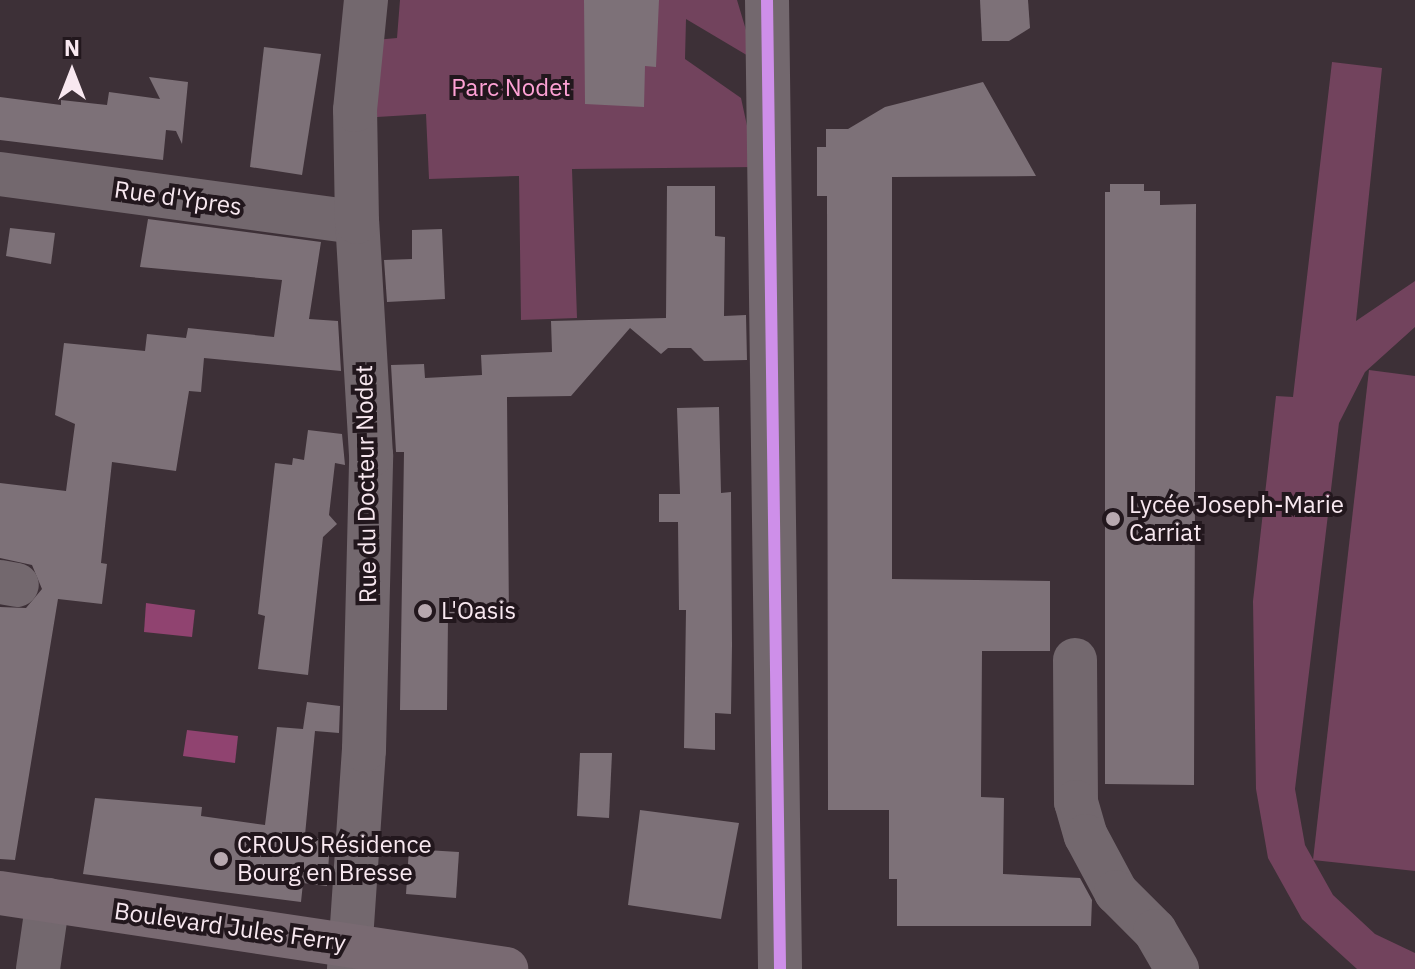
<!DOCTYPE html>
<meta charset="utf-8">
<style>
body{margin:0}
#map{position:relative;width:1415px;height:969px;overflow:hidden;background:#3d3037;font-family:"IBM Plex Sans",sans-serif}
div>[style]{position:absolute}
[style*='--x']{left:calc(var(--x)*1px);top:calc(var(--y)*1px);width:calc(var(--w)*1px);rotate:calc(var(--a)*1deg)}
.green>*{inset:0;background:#72435d}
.water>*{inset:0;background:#904370}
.building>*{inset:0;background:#7d7178}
.minor>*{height:44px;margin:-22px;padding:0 22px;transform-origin:22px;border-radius:22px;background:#73686e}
.major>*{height:44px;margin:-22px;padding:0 22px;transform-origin:22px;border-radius:22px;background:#796a72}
.bus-1>*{height:12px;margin:-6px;padding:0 6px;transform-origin:6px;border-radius:6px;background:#ce8fe9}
.dots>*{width:22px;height:22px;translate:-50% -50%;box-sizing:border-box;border:4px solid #22171d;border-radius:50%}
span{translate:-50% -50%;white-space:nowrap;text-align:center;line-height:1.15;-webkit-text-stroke:8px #22171d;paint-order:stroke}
.park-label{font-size:24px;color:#fda1d4}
.street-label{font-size:24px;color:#f8e8f0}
.poi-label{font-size:24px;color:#f8e8f0}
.left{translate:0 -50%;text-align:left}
.north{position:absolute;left:32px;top:32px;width:80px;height:80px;-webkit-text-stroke:6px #22171d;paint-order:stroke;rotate:0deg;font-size:22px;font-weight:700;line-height:32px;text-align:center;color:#f8e8f0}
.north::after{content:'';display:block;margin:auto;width:28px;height:36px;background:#f8e8f0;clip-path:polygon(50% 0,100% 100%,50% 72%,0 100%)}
</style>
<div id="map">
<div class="green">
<i style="clip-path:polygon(400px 0,737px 0,755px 60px,686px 19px,685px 59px,741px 98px,756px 167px,572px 169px,577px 318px,521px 320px,519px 176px,429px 179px,426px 114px,377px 117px,375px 40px,397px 38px)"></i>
<i style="clip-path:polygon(1332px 62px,1382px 68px,1356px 321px,1415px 281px,1415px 327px,1365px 372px,1339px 423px,1295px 789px,1305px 845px,1333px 895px,1375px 934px,1415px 953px,1415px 969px,1357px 969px,1302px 919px,1268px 858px,1256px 789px,1253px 601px,1276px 396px,1293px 397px)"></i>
<i style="clip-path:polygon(1369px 370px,1415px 376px,1415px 871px,1313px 860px)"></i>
</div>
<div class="water">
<i style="clip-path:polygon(146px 603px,195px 610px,192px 637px,144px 632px)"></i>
<i style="clip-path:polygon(187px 730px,238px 736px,235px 763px,183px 756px)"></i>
</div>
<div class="building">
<i style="clip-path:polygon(584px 0,659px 0,656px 67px,645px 66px,644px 107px,585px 104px)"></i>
<i style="clip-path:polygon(980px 0,1028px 0,1030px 28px,1009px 41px,982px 41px)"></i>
<i style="clip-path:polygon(264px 47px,321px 54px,302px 175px,250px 167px)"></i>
<i style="clip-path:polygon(149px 77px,188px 82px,182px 144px,176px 131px,166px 130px,163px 160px,0 140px,0 97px,61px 105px,61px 100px,107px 105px,109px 92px,160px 99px)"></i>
<i style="clip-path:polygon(983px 82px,1036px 176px,892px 177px,892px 579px,1050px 581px,1050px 651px,982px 651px,981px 797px,1004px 798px,1003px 874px,1080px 878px,1092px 900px,1091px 926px,897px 926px,897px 879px,889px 879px,889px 810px,828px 810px,827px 196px,817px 196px,817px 147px,826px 147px,826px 129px,848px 129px,885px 107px)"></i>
<i style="clip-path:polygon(1110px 184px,1144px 184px,1144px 191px,1160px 191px,1160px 205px,1196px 204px,1194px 785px,1105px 784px,1105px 192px,1110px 192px)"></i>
<i style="clip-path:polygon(667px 186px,715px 186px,715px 236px,725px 237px,724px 316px,746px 315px,747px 360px,704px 361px,691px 348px,668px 348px,661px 354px,630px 328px,571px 396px,507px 397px,509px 619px,448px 618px,447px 710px,400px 710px,404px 452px,396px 452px,391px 365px,424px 364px,425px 378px,482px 375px,481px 355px,552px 352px,551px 321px,666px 318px)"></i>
<i style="clip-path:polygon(148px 219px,321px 242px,309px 319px,338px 321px,341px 371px,204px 358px,201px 392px,189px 391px,176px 471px,112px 462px,101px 563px,107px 564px,102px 604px,58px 599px,15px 860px,0 859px,0 607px,26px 608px,42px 589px,32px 565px,0 558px,0 483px,66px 491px,75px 424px,55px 415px,64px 343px,145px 351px,147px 334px,186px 338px,188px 328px,274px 337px,282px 280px,140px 267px)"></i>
<i style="clip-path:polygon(10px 228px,55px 233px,51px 264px,6px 256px)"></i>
<i style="clip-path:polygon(442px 229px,445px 299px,387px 302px,384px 260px,412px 259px,412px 230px)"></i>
<i style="clip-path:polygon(719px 407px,721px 493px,731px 492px,732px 645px,731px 714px,715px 713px,715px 750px,684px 748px,686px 610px,679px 610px,678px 522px,659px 522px,659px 494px,680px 494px,677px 408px)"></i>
<i style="clip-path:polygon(308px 430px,342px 434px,345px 465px,335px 463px,329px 515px,337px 524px,323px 537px,308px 675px,258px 669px,265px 616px,258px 614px,275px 463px,292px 465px,293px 458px,304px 460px)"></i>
<i style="clip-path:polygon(307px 702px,340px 706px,339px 733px,315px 731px,305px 835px,330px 841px,327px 886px,303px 883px,301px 902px,83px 874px,95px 798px,202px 807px,201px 816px,265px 825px,277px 727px,303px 729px)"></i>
<i style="clip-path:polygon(580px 753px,612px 753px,609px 818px,577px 816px)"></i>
<i style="clip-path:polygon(640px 810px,739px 823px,721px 919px,628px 905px)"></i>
<i style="clip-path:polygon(409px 849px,459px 852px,456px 898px,406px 894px)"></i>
</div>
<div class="minor">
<i style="--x:767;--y:0;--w:969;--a:89.23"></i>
<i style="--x:0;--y:174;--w:360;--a:7.7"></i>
<i style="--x:0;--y:582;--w:17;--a:10"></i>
<i style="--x:1075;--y:660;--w:142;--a:89.6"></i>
<i style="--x:1076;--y:802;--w:35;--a:74"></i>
<i style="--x:1086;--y:836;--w:64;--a:61.8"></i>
<i style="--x:1116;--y:892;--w:55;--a:45"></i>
<i style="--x:1155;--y:931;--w:44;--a:59.9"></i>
<i style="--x:38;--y:969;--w:70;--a:-81.8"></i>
<i style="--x:349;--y:969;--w:220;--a:-86.1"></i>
<i style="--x:364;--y:750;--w:295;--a:-88.6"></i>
<i style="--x:371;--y:455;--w:233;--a:-93.4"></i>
<i style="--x:357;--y:222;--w:112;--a:-91"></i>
<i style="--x:355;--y:110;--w:111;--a:-84.3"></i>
</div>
<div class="major">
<i style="--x:0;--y:893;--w:512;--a:8.54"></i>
</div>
<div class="bus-1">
<i style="--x:767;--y:0;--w:969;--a:89.23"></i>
</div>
<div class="dots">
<i style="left:1113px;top:519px;background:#b7a8af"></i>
<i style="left:425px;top:611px;background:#b7a8af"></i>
<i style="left:221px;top:859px;background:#b7a8af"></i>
</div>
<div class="park-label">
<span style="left:511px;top:88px">Parc Nodet</span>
</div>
<div class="street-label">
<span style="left:178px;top:198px;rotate:8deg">Rue d'Ypres</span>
<span style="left:366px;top:484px;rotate:-91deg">Rue du Docteur Nodet</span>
<span style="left:230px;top:927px;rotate:8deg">Boulevard Jules Ferry</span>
</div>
<div class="poi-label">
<span class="left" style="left:1129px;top:519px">Lycée Joseph-Marie<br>Carriat</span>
<span class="left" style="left:441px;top:611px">L'Oasis</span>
<span class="left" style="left:237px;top:859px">CROUS Résidence<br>Bourg en Bresse</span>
</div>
<div class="north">N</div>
</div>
